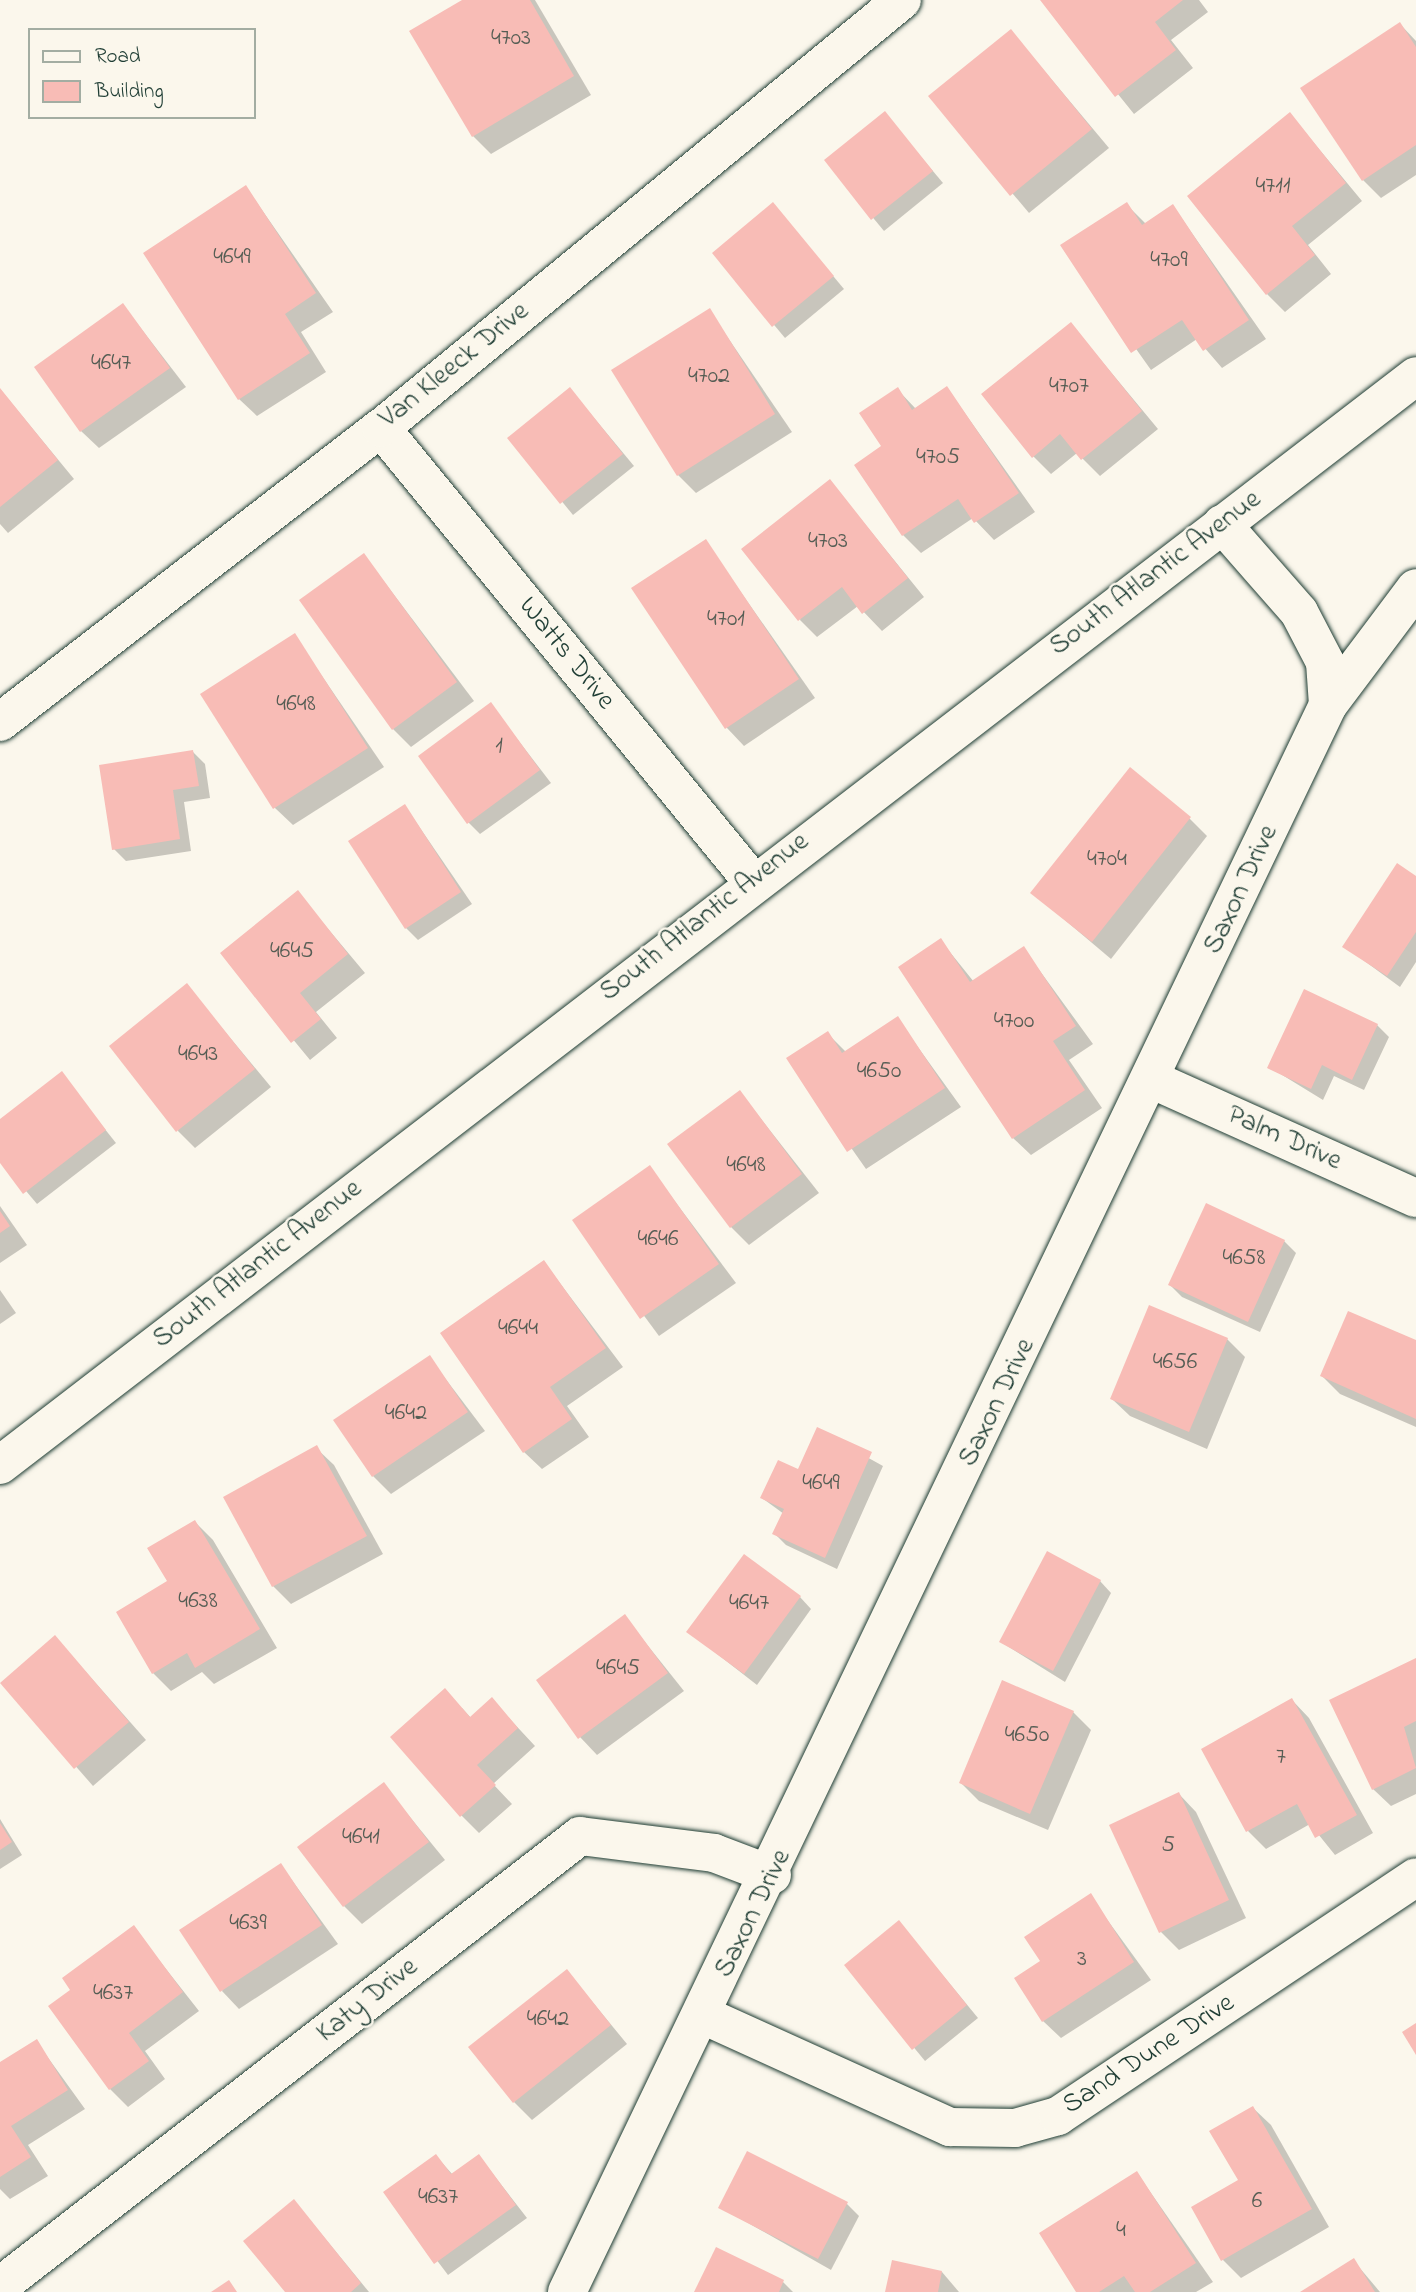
<!DOCTYPE html>
<style>
body{margin:0}
#map{position:relative;width:1416px;height:2292px;overflow:hidden;background:#fbf7ec;font-family:"Indie Flower",sans-serif}
div>[style]{position:absolute}
[style*='--x']{left:calc(var(--x)*1px);top:calc(var(--y)*1px);width:calc(var(--w)*1px);rotate:calc(var(--a)*1deg)}
.shadow>*{inset:0;background:#0003}
.building>*{inset:0;background:#f8bcb6}
.roads{filter:drop-shadow(0 0 2px #1f3d34) drop-shadow(0 0 2px #1f3d34)}
.minor>*{height:38px;margin:-19px;padding:0 19px;transform-origin:19px;border-radius:19px;background:#fbf7ec}
.tertiary>*{height:38px;margin:-19px;padding:0 19px;transform-origin:19px;border-radius:19px;background:#fbf7ec}
span{translate:-50% -50%;white-space:nowrap;text-align:center;line-height:1.15;-webkit-text-stroke:5px #fbf7ec;paint-order:stroke}
.number-label{font-size:24px;color:#555d54}
.number-label span{-webkit-text-stroke-width:0}
.street-label{font-size:28px;color:#1f3d34}
.legend{position:absolute;left:28px;top:28px;width:228px;height:91px;box-sizing:border-box;background:#fbf7ec;border:2px solid #a3ada2;margin:0;padding:9px 12px;list-style:none;font-size:21px;color:#1f3d34}
.legend li{display:flex;align-items:center;gap:14px;height:35px}
.legend b{width:35px;border:2px solid #a3ada2}
</style>
<div id="map">
<div class="shadow">
<i style="clip-path:polygon(465px 0,535px 0,591px 95px,491px 154px,473px 136px)"></i>
<i style="clip-path:polygon(1042px 0,1199px 0,1208px 12px,1171px 40px,1193px 68px,1134px 114px)"></i>
<i style="clip-path:polygon(1400px 24px,1416px 41px,1416px 175px,1381px 198px,1363px 180px)"></i>
<i style="clip-path:polygon(1011px 31px,1109px 148px,1029px 213px,931px 97px)"></i>
<i style="clip-path:polygon(885px 114px,943px 183px,884px 231px,826px 161px)"></i>
<i style="clip-path:polygon(1290px 114px,1362px 201px,1308px 245px,1331px 274px,1285px 312px,1267px 294px)"></i>
<i style="clip-path:polygon(246px 187px,333px 312px,301px 332px,326px 372px,257px 416px,239px 399px)"></i>
<i style="clip-path:polygon(773px 204px,844px 289px,785px 338px,714px 253px)"></i>
<i style="clip-path:polygon(1126px 204px,1146px 224px,1173px 206px,1266px 339px,1222px 368px,1197px 339px,1151px 370px,1063px 246px)"></i>
<i style="clip-path:polygon(123px 305px,186px 387px,99px 448px,81px 431px)"></i>
<i style="clip-path:polygon(709px 310px,792px 432px,696px 493px,678px 475px)"></i>
<i style="clip-path:polygon(1071px 324px,1158px 429px,1100px 476px,1077px 453px,1051px 474px,1033px 456px)"></i>
<i style="clip-path:polygon(947px 388px,1035px 512px,994px 540px,973px 518px,921px 553px,903px 535px,884px 447px,897px 389px,916px 409px)"></i>
<i style="clip-path:polygon(0 389px,74px 479px,8px 533px,0 524px)"></i>
<i style="clip-path:polygon(570px 389px,634px 466px,573px 515px,510px 438px)"></i>
<i style="clip-path:polygon(830px 481px,924px 597px,882px 631px,858px 606px,817px 637px,800px 620px)"></i>
<i style="clip-path:polygon(705px 541px,815px 698px,744px 746px,727px 728px)"></i>
<i style="clip-path:polygon(364px 555px,474px 701px,411px 747px,393px 729px)"></i>
<i style="clip-path:polygon(294px 635px,384px 767px,293px 825px,275px 808px)"></i>
<i style="clip-path:polygon(491px 705px,551px 783px,480px 834px,468px 822px)"></i>
<i style="clip-path:polygon(193px 752px,205px 764px,210px 798px,184px 802px,191px 851px,126px 861px,114px 849px)"></i>
<i style="clip-path:polygon(405px 806px,472px 904px,418px 940px,406px 928px)"></i>
<i style="clip-path:polygon(1189px 818px,1207px 836px,1111px 959px,1033px 893px)"></i>
<i style="clip-path:polygon(1416px 878px,1416px 962px,1400px 987px,1344px 946px)"></i>
<i style="clip-path:polygon(298px 893px,365px 973px,316px 1012px,337px 1038px,310px 1060px,222px 953px)"></i>
<i style="clip-path:polygon(941px 941px,974px 982px,1024px 949px,1093px 1044px,1069px 1060px,1102px 1108px,1031px 1155px,1013px 1138px)"></i>
<i style="clip-path:polygon(187px 986px,271px 1087px,195px 1148px,178px 1131px)"></i>
<i style="clip-path:polygon(897px 1018px,961px 1107px,866px 1169px,788px 1058px,827px 1033px,846px 1052px)"></i>
<i style="clip-path:polygon(1377px 1025px,1389px 1037px,1364px 1090px,1334px 1076px,1323px 1100px,1269px 1067px)"></i>
<i style="clip-path:polygon(61px 1074px,116px 1143px,37px 1204px,0 1160px,0 1121px)"></i>
<i style="clip-path:polygon(740px 1092px,819px 1193px,749px 1245px,731px 1227px)"></i>
<i style="clip-path:polygon(650px 1168px,736px 1283px,659px 1336px,574px 1221px)"></i>
<i style="clip-path:polygon(0 1206px,27px 1245px,0 1263px)"></i>
<i style="clip-path:polygon(1284px 1241px,1296px 1253px,1260px 1332px,1182px 1297px,1170px 1285px)"></i>
<i style="clip-path:polygon(544px 1262px,623px 1367px,567px 1406px,589px 1437px,542px 1469px,524px 1452px)"></i>
<i style="clip-path:polygon(0 1290px,16px 1313px,0 1324px)"></i>
<i style="clip-path:polygon(1227px 1339px,1245px 1357px,1207px 1449px,1130px 1416px,1112px 1399px)"></i>
<i style="clip-path:polygon(1416px 1342px,1416px 1427px,1340px 1394px,1322px 1376px)"></i>
<i style="clip-path:polygon(429px 1357px,485px 1431px,391px 1494px,373px 1476px)"></i>
<i style="clip-path:polygon(818px 1430px,883px 1466px,837px 1569px,786px 1545px,774px 1533px,784px 1514px,762px 1498px,799px 1471px)"></i>
<i style="clip-path:polygon(316px 1448px,334px 1465px,383px 1554px,291px 1604px,273px 1586px,225px 1498px)"></i>
<i style="clip-path:polygon(195px 1522px,213px 1540px,277px 1648px,214px 1684px,202px 1672px,171px 1691px,153px 1673px,170px 1582px)"></i>
<i style="clip-path:polygon(1100px 1581px,1111px 1593px,1065px 1682px,1001px 1642px)"></i>
<i style="clip-path:polygon(800px 1597px,811px 1609px,757px 1685px,689px 1632px)"></i>
<i style="clip-path:polygon(625px 1617px,684px 1691px,597px 1755px,580px 1737px)"></i>
<i style="clip-path:polygon(55px 1637px,146px 1740px,93px 1786px,3px 1683px)"></i>
<i style="clip-path:polygon(1416px 1660px,1416px 1794px,1391px 1806px,1373px 1789px)"></i>
<i style="clip-path:polygon(492px 1700px,535px 1746px,493px 1784px,512px 1804px,479px 1833px,461px 1815px,462px 1708px,471px 1718px)"></i>
<i style="clip-path:polygon(1292px 1700px,1309px 1718px,1373px 1833px,1335px 1855px,1310px 1824px,1266px 1849px,1248px 1831px)"></i>
<i style="clip-path:polygon(1073px 1712px,1091px 1730px,1048px 1830px,979px 1801px,961px 1783px)"></i>
<i style="clip-path:polygon(383px 1784px,445px 1860px,362px 1924px,344px 1906px)"></i>
<i style="clip-path:polygon(1179px 1794px,1196px 1812px,1246px 1918px,1179px 1950px,1161px 1932px,1111px 1826px)"></i>
<i style="clip-path:polygon(0 1819px,22px 1855px,0 1869px)"></i>
<i style="clip-path:polygon(281px 1865px,338px 1944px,239px 2009px,222px 1991px)"></i>
<i style="clip-path:polygon(1090px 1896px,1151px 1980px,1061px 2038px,1043px 2021px,1042px 1962px)"></i>
<i style="clip-path:polygon(899px 1922px,978px 2018px,925px 2061px,846px 1965px)"></i>
<i style="clip-path:polygon(133px 1927px,199px 2011px,145px 2051px,165px 2079px,128px 2107px,110px 2089px,72px 1990px)"></i>
<i style="clip-path:polygon(567px 1971px,627px 2044px,532px 2120px,514px 2102px)"></i>
<i style="clip-path:polygon(36px 2041px,85px 2109px,28px 2145px,48px 2176px,10px 2199px,0 2189px,0 2064px)"></i>
<i style="clip-path:polygon(1253px 2108px,1271px 2125px,1329px 2227px,1241px 2278px,1223px 2260px)"></i>
<i style="clip-path:polygon(436px 2156px,453px 2175px,479px 2156px,527px 2218px,448px 2275px,386px 2193px)"></i>
<i style="clip-path:polygon(1137px 2173px,1213px 2282px,1196px 2292px,1079px 2292px)"></i>
<i style="clip-path:polygon(847px 2204px,859px 2216px,831px 2270px,720px 2207px)"></i>
<i style="clip-path:polygon(305px 2214px,369px 2292px,287px 2292px)"></i>
<i style="clip-path:polygon(1353px 2260px,1380px 2292px,1303px 2292px)"></i>
<i style="clip-path:polygon(942px 2272px,959px 2292px,886px 2292px)"></i>
<i style="clip-path:polygon(783px 2282px,793px 2292px,696px 2292px)"></i>
</div>
<div class="building">
<i style="clip-path:polygon(462px 0,530px 0,574px 76px,472px 137px,409px 31px)"></i>
<i style="clip-path:polygon(1040px 0,1183px 0,1155px 22px,1176px 50px,1115px 97px)"></i>
<i style="clip-path:polygon(1400px 22px,1416px 47px,1416px 145px,1362px 181px,1300px 88px)"></i>
<i style="clip-path:polygon(1011px 29px,1092px 129px,1010px 196px,928px 96px)"></i>
<i style="clip-path:polygon(885px 111px,933px 171px,871px 220px,824px 160px)"></i>
<i style="clip-path:polygon(1290px 112px,1346px 183px,1292px 226px,1315px 255px,1266px 295px,1187px 196px)"></i>
<i style="clip-path:polygon(246px 185px,316px 293px,285px 314px,310px 353px,238px 400px,143px 253px)"></i>
<i style="clip-path:polygon(773px 202px,834px 276px,772px 327px,712px 253px)"></i>
<i style="clip-path:polygon(1127px 202px,1142px 225px,1173px 204px,1249px 320px,1203px 351px,1182px 320px,1131px 353px,1060px 245px)"></i>
<i style="clip-path:polygon(123px 303px,170px 368px,80px 432px,34px 367px)"></i>
<i style="clip-path:polygon(710px 308px,775px 414px,677px 476px,611px 370px)"></i>
<i style="clip-path:polygon(1071px 322px,1142px 411px,1081px 460px,1060px 434px,1032px 458px,981px 394px)"></i>
<i style="clip-path:polygon(947px 386px,1019px 493px,974px 523px,958px 499px,902px 536px,854px 465px,881px 446px,859px 413px,898px 387px,912px 410px)"></i>
<i style="clip-path:polygon(570px 387px,623px 454px,560px 504px,507px 438px)"></i>
<i style="clip-path:polygon(0 388px,58px 460px,0 507px)"></i>
<i style="clip-path:polygon(830px 479px,908px 578px,862px 614px,842px 587px,798px 621px,741px 549px)"></i>
<i style="clip-path:polygon(706px 539px,799px 679px,725px 729px,631px 588px)"></i>
<i style="clip-path:polygon(364px 553px,457px 682px,392px 730px,299px 600px)"></i>
<i style="clip-path:polygon(295px 633px,368px 748px,273px 809px,200px 694px)"></i>
<i style="clip-path:polygon(491px 702px,540px 770px,467px 824px,418px 756px)"></i>
<i style="clip-path:polygon(193px 750px,199px 786px,173px 790px,180px 839px,112px 850px,99px 765px)"></i>
<i style="clip-path:polygon(1130px 767px,1191px 817px,1092px 942px,1030px 893px)"></i>
<i style="clip-path:polygon(405px 804px,461px 892px,405px 929px,348px 841px)"></i>
<i style="clip-path:polygon(1397px 863px,1416px 876px,1416px 932px,1387px 976px,1342px 947px)"></i>
<i style="clip-path:polygon(298px 890px,348px 954px,300px 993px,321px 1019px,291px 1043px,220px 953px)"></i>
<i style="clip-path:polygon(941px 938px,970px 982px,1024px 946px,1076px 1026px,1053px 1041px,1085px 1090px,1012px 1139px,898px 967px)"></i>
<i style="clip-path:polygon(187px 983px,255px 1069px,176px 1132px,109px 1046px)"></i>
<i style="clip-path:polygon(1304px 989px,1378px 1024px,1352px 1080px,1322px 1065px,1311px 1089px,1267px 1068px)"></i>
<i style="clip-path:polygon(898px 1016px,945px 1088px,847px 1152px,786px 1058px,828px 1031px,842px 1053px)"></i>
<i style="clip-path:polygon(62px 1071px,106px 1130px,23px 1194px,0 1163px,0 1119px)"></i>
<i style="clip-path:polygon(740px 1090px,802px 1174px,730px 1228px,667px 1144px)"></i>
<i style="clip-path:polygon(650px 1165px,719px 1264px,640px 1319px,572px 1220px)"></i>
<i style="clip-path:polygon(1206px 1203px,1285px 1240px,1248px 1322px,1168px 1285px)"></i>
<i style="clip-path:polygon(0 1211px,10px 1226px,0 1233px)"></i>
<i style="clip-path:polygon(544px 1260px,606px 1348px,550px 1387px,572px 1419px,523px 1453px,440px 1333px)"></i>
<i style="clip-path:polygon(1149px 1305px,1228px 1338px,1189px 1432px,1110px 1399px)"></i>
<i style="clip-path:polygon(1348px 1311px,1416px 1340px,1416px 1419px,1320px 1376px)"></i>
<i style="clip-path:polygon(430px 1355px,468px 1412px,372px 1477px,333px 1420px)"></i>
<i style="clip-path:polygon(817px 1427px,872px 1452px,825px 1558px,772px 1534px,784px 1509px,760px 1498px,778px 1460px,798px 1469px)"></i>
<i style="clip-path:polygon(317px 1445px,367px 1536px,272px 1587px,223px 1497px)"></i>
<i style="clip-path:polygon(195px 1520px,260px 1629px,195px 1668px,187px 1653px,152px 1674px,116px 1612px,167px 1581px,147px 1548px)"></i>
<i style="clip-path:polygon(1047px 1551px,1101px 1580px,1053px 1671px,999px 1642px)"></i>
<i style="clip-path:polygon(744px 1554px,801px 1596px,744px 1674px,686px 1632px)"></i>
<i style="clip-path:polygon(625px 1614px,668px 1673px,578px 1739px,536px 1680px)"></i>
<i style="clip-path:polygon(55px 1635px,129px 1722px,74px 1769px,0 1683px)"></i>
<i style="clip-path:polygon(1416px 1658px,1416px 1721px,1404px 1727px,1416px 1768px,1372px 1790px,1329px 1700px)"></i>
<i style="clip-path:polygon(1002px 1680px,1074px 1711px,1030px 1814px,959px 1783px)"></i>
<i style="clip-path:polygon(445px 1688px,470px 1717px,492px 1697px,518px 1728px,477px 1765px,496px 1785px,460px 1817px,390px 1737px)"></i>
<i style="clip-path:polygon(1292px 1698px,1357px 1815px,1315px 1838px,1297px 1804px,1246px 1832px,1201px 1749px)"></i>
<i style="clip-path:polygon(384px 1782px,429px 1842px,343px 1907px,297px 1847px)"></i>
<i style="clip-path:polygon(1179px 1792px,1229px 1900px,1159px 1933px,1109px 1825px)"></i>
<i style="clip-path:polygon(0 1823px,12px 1842px,0 1850px)"></i>
<i style="clip-path:polygon(281px 1863px,322px 1925px,220px 1992px,179px 1930px)"></i>
<i style="clip-path:polygon(1091px 1893px,1134px 1962px,1042px 2022px,1014px 1978px,1040px 1961px,1024px 1937px)"></i>
<i style="clip-path:polygon(899px 1920px,967px 2005px,912px 2050px,844px 1965px)"></i>
<i style="clip-path:polygon(134px 1925px,183px 1992px,129px 2033px,149px 2061px,109px 2090px,48px 2006px,70px 1990px,62px 1978px)"></i>
<i style="clip-path:polygon(567px 1969px,611px 2025px,513px 2103px,468px 2047px)"></i>
<i style="clip-path:polygon(1416px 2023px,1416px 2055px,1402px 2032px)"></i>
<i style="clip-path:polygon(37px 2039px,68px 2090px,11px 2126px,31px 2157px,0 2177px,0 2062px)"></i>
<i style="clip-path:polygon(1253px 2106px,1312px 2209px,1221px 2261px,1191px 2207px,1238px 2180px,1209px 2131px)"></i>
<i style="clip-path:polygon(747px 2151px,848px 2202px,818px 2259px,718px 2208px)"></i>
<i style="clip-path:polygon(436px 2154px,451px 2174px,479px 2154px,516px 2205px,434px 2264px,383px 2192px)"></i>
<i style="clip-path:polygon(1137px 2171px,1196px 2263px,1150px 2292px,1135px 2292px,1124px 2276px,1099px 2292px,1076px 2292px,1039px 2233px)"></i>
<i style="clip-path:polygon(294px 2199px,361px 2283px,351px 2292px,285px 2292px,243px 2241px)"></i>
<i style="clip-path:polygon(716px 2247px,784px 2280px,779px 2292px,694px 2292px)"></i>
<i style="clip-path:polygon(1354px 2258px,1375px 2292px,1300px 2292px)"></i>
<i style="clip-path:polygon(892px 2260px,942px 2271px,938px 2292px,885px 2292px)"></i>
<i style="clip-path:polygon(229px 2280px,237px 2292px,211px 2292px)"></i>
</div>
<div class="roads">
<div class="minor">
<i style="--x:381;--y:428;--w:586;--a:50.68"></i>
<i style="--x:0;--y:722;--w:481;--a:-37.7"></i>
<i style="--x:381;--y:428;--w:674;--a:-39.4"></i>
<i style="--x:1153;--y:1080;--w:288;--a:24.2"></i>
<i style="--x:705;--y:2016;--w:269;--a:24.4"></i>
<i style="--x:950;--y:2127;--w:65;--a:0.9"></i>
<i style="--x:1015;--y:2128;--w:45;--a:-15.6"></i>
<i style="--x:1058;--y:2116;--w:430;--a:-33.7"></i>
<i style="--x:0;--y:2286;--w:734;--a:-37.81"></i>
<i style="--x:580;--y:1836;--w:135;--a:7.2"></i>
<i style="--x:714;--y:1853;--w:62;--a:20.8"></i>
</div>
<div class="tertiary">
<i style="--x:1328;--y:705;--w:146;--a:-53.1"></i>
<i style="--x:0;--y:1465;--w:1786;--a:-37.56"></i>
<i style="--x:567;--y:2292;--w:1760;--a:-64.38"></i>
<i style="--x:1328;--y:705;--w:43;--a:-94"></i>
<i style="--x:1325;--y:662;--w:56;--a:-117.5"></i>
<i style="--x:1299;--y:612;--w:117;--a:-131.2"></i>
</div>
</div>
<div class="number-label">
<span style="left:511px;top:39px">4703</span>
<span style="left:1273px;top:187px">4711</span>
<span style="left:232px;top:258px">4649</span>
<span style="left:1169px;top:261px">4709</span>
<span style="left:111px;top:364px">4647</span>
<span style="left:709px;top:377px">4702</span>
<span style="left:1069px;top:387px">4707</span>
<span style="left:938px;top:458px">4705</span>
<span style="left:828px;top:542px">4703</span>
<span style="left:726px;top:620px">4701</span>
<span style="left:296px;top:705px">4648</span>
<span style="left:499px;top:747px">1</span>
<span style="left:1107px;top:860px">4704</span>
<span style="left:292px;top:952px">4645</span>
<span style="left:1014px;top:1022px">4700</span>
<span style="left:198px;top:1055px">4643</span>
<span style="left:879px;top:1072px">4650</span>
<span style="left:746px;top:1166px">4648</span>
<span style="left:658px;top:1240px">4646</span>
<span style="left:1244px;top:1259px">4658</span>
<span style="left:518px;top:1329px">4644</span>
<span style="left:1175px;top:1363px">4656</span>
<span style="left:406px;top:1414px">4642</span>
<span style="left:821px;top:1484px">4649</span>
<span style="left:198px;top:1602px">4638</span>
<span style="left:749px;top:1604px">4647</span>
<span style="left:618px;top:1669px">4645</span>
<span style="left:1027px;top:1736px">4650</span>
<span style="left:1281px;top:1758px">7</span>
<span style="left:361px;top:1838px">4641</span>
<span style="left:1168px;top:1846px">5</span>
<span style="left:248px;top:1924px">4639</span>
<span style="left:1082px;top:1960px">3</span>
<span style="left:113px;top:1994px">4637</span>
<span style="left:548px;top:2020px">4642</span>
<span style="left:438px;top:2198px">4637</span>
<span style="left:1257px;top:2202px">6</span>
<span style="left:1121px;top:2231px">4</span>
</div>
<div class="street-label">
<span style="left:455px;top:366px;rotate:-39deg">Van Kleeck Drive</span>
<span style="left:1156px;top:574px;rotate:-37deg">South Atlantic Avenue</span>
<span style="left:566px;top:654px;rotate:51deg">Watts Drive</span>
<span style="left:1242px;top:890px;rotate:-65deg">Saxon Drive</span>
<span style="left:705px;top:918px;rotate:-38deg">South Atlantic Avenue</span>
<span style="left:1284px;top:1139px;rotate:24deg">Palm Drive</span>
<span style="left:258px;top:1265px;rotate:-38deg">South Atlantic Avenue</span>
<span style="left:998px;top:1403px;rotate:-64deg">Saxon Drive</span>
<span style="left:754px;top:1914px;rotate:-64deg">Saxon Drive</span>
<span style="left:368px;top:2001px;rotate:-38deg">Katy Drive</span>
<span style="left:1149px;top:2055px;rotate:-33deg">Sand Dune Drive</span>
</div>
<ul class="legend">
<li><b style="height:9px;background:#fbf7ec"></b>Road</li>
<li><b style="height:19px;background:#f8bcb6"></b>Building</li>
</ul>
</div>
